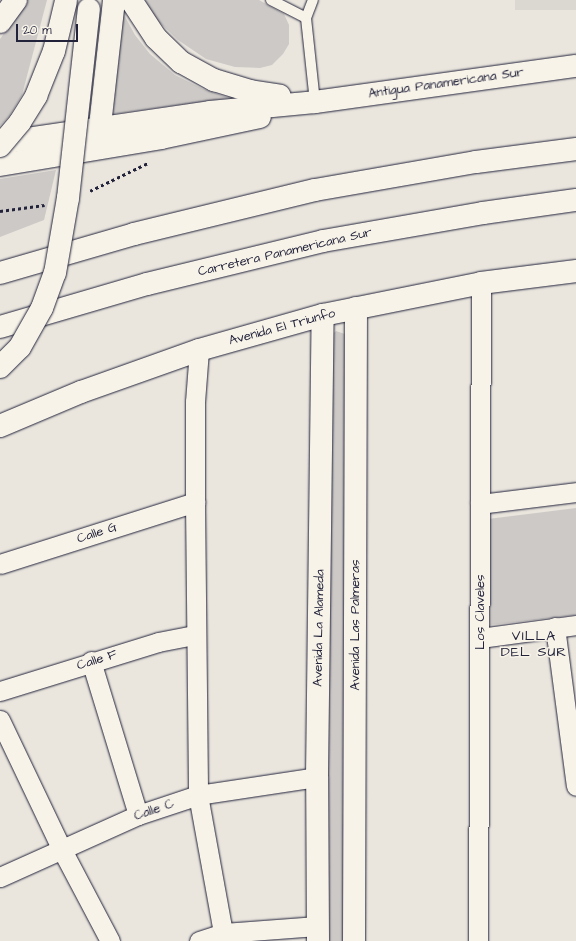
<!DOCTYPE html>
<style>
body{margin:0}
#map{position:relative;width:576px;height:941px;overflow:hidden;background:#eae6de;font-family:"Architects Daughter",sans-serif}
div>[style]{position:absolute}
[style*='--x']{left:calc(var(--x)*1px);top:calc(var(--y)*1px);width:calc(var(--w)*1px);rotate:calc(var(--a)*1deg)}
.built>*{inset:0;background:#dbd8d2}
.green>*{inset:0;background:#cdc9c6}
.path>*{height:2.5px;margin-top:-1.25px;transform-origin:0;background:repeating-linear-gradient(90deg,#22223b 0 3px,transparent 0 6px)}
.roads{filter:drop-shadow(0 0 1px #22223b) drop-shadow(0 0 1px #22223b)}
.lane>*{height:10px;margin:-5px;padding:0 5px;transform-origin:5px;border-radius:5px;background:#f7f3e8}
.street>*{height:19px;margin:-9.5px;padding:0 9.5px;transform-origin:9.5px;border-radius:9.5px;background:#f7f3e8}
.secondary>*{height:22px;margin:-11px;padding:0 11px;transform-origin:11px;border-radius:11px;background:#f7f3e8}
.highway>*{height:22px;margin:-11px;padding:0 11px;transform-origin:11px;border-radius:11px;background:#f7f3e8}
.bridges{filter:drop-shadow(0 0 1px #22223b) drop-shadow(0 0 1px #22223b)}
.highway-bridge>*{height:22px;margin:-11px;padding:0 11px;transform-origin:11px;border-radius:11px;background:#f7f3e8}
span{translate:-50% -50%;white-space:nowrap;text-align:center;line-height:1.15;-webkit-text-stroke:3px #f7f3e8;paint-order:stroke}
.street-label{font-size:13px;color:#22223b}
.neighbourhood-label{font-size:14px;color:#22223b;letter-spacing:1px}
.scale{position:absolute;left:16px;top:24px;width:62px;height:18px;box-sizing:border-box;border:2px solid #22223b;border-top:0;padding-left:5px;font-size:12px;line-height:14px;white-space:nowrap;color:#22223b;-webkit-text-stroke:3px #f7f3e8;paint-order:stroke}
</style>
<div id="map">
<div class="built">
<i style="clip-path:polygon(515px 0,576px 0,576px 10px,515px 10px)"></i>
</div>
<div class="green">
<i style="clip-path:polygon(28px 0,47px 0,22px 95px,10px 115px,0 126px,0 39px)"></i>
<i style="clip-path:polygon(145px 0,259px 0,284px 14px,289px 25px,289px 44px,283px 54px,272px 65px,260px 68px,235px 67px,206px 59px,178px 40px,156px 19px)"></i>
<i style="clip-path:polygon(123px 13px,135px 35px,150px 54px,175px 75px,203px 89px,229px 98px,113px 114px)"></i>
<i style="clip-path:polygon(56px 170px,44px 220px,0 237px,0 179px)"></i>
<i style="clip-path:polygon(336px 331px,348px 335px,348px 941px,327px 941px,329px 337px)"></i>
<i style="clip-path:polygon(576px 508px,576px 615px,490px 625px,488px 519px)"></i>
</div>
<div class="path">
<i style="--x:90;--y:191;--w:64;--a:-25.8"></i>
<i style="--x:0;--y:211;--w:45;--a:-7.6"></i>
</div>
<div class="roads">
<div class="lane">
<i style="--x:271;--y:0;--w:39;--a:27"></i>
<i style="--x:306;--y:18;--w:84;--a:83.9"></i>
<i style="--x:306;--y:18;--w:19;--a:-69"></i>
</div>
<div class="street">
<i style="--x:199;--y:350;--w:52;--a:94.4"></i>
<i style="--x:195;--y:402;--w:100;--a:90"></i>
<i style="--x:195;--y:502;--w:293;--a:89.4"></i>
<i style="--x:198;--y:795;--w:140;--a:79.7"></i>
<i style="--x:480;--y:504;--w:97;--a:-7.1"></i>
<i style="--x:0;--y:564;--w:205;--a:-17.6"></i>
<i style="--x:555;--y:627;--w:160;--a:82.5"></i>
<i style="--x:480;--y:638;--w:97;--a:-7.7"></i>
<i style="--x:91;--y:661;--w:161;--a:73"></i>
<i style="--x:0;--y:691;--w:165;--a:-17.2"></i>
<i style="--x:158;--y:642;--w:38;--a:-11"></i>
<i style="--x:0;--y:720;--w:142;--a:64.5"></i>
<i style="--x:61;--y:848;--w:105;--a:62.2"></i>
<i style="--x:0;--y:877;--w:151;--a:-24.2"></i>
<i style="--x:138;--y:815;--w:63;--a:-18.4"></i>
<i style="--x:198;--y:795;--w:120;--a:-8.6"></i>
<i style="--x:199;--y:941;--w:25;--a:-18"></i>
<i style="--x:223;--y:933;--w:95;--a:-4.2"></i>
<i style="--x:478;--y:941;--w:658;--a:-89.74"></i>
</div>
<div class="secondary">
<i style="--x:131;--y:0;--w:45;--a:56.7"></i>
<i style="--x:156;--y:38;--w:35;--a:44"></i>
<i style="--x:181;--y:62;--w:38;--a:29"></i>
<i style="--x:214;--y:80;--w:38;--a:17"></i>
<i style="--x:250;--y:91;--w:30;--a:9"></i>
<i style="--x:0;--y:22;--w:27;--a:-54"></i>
<i style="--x:0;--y:143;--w:212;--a:-8.4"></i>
<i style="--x:210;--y:112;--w:105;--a:-5.4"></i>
<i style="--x:315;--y:102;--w:263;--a:-7.9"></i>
<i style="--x:98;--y:143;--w:144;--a:-83.6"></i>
<i style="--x:0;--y:165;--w:163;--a:-9.5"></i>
<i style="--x:161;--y:138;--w:101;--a:-12"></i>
<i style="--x:0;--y:426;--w:88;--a:-22.8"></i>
<i style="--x:81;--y:392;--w:125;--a:-19.6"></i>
<i style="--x:199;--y:350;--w:129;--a:-15.8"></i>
<i style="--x:323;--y:315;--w:161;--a:-11.4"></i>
<i style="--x:481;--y:283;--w:96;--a:-7.2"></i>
<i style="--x:318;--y:941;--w:164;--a:-90.3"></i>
<i style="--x:317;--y:777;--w:462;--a:-89.3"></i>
<i style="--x:354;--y:941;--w:633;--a:-89.82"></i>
</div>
<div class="highway">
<i style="--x:0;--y:273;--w:140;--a:-16.2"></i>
<i style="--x:134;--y:234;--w:186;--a:-13.7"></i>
<i style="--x:315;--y:190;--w:163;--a:-9.9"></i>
<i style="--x:476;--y:162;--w:101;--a:-7.4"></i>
<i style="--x:0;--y:327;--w:153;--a:-16.3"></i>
<i style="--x:147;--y:284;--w:181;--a:-13.7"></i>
<i style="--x:323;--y:241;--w:162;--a:-9.9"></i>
<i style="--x:483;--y:213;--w:94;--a:-8"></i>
</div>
</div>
<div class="bridges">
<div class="highway-bridge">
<i style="--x:0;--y:146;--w:31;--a:-50"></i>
<i style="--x:20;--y:122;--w:31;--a:-58"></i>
<i style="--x:36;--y:96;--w:48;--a:-68.2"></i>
<i style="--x:54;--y:51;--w:51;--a:-76.5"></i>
<i style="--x:0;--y:367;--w:28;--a:-45"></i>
<i style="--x:20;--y:347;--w:45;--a:-60.6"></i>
<i style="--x:42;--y:308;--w:37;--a:-70"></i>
<i style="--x:55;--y:273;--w:76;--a:-80.2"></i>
<i style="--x:68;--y:198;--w:190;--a:-83.7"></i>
</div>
</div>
<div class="street-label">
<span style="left:446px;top:83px;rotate:-8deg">Antigua Panamericana Sur</span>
<span style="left:285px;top:252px;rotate:-13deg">Carretera Panamericana Sur</span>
<span style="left:282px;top:327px;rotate:-15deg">Avenida El Triunfo</span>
<span style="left:97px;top:533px;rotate:-18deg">Calle G</span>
<span style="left:480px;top:612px;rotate:-90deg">Los Claveles</span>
<span style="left:355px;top:625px;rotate:-90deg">Avenida Las Palmeras</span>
<span style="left:319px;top:628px;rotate:-89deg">Avenida La Alameda</span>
<span style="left:97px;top:660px;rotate:-17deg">Calle F</span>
<span style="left:154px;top:810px;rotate:-19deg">Calle C</span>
</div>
<div class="neighbourhood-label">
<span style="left:534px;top:644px">VILLA<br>DEL SUR</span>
</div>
<div class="scale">20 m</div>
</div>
